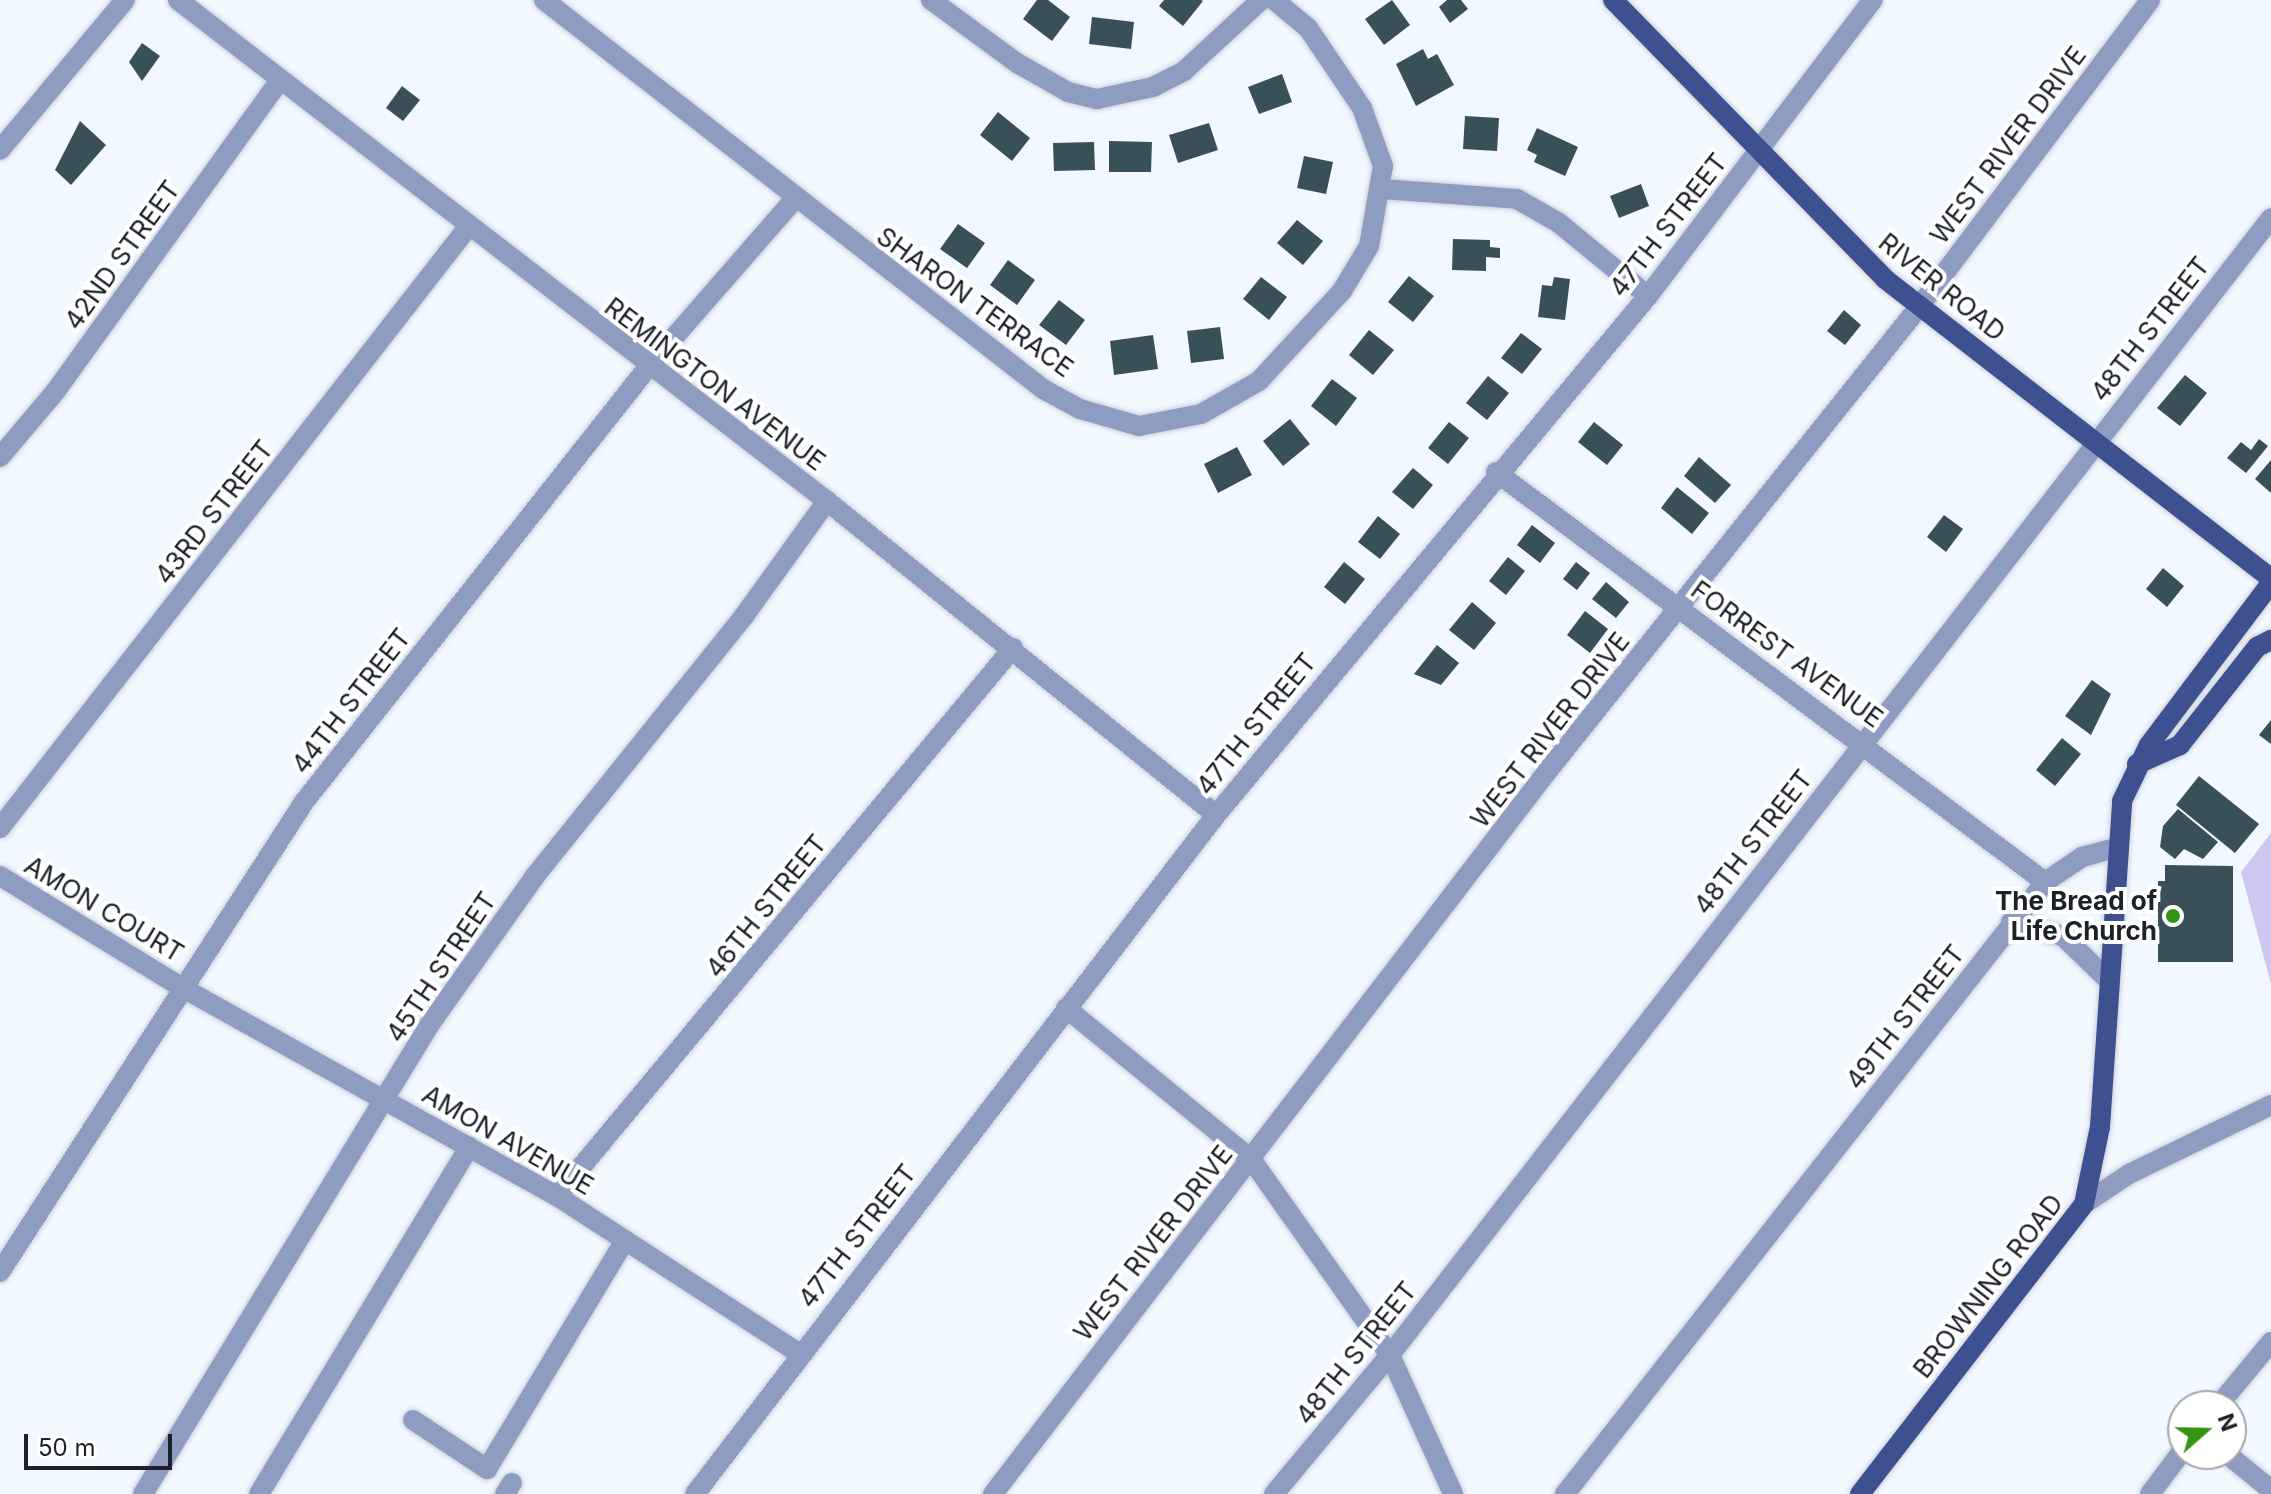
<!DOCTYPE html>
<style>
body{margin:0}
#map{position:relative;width:2271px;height:1494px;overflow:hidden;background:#f1f8ff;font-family:Inter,sans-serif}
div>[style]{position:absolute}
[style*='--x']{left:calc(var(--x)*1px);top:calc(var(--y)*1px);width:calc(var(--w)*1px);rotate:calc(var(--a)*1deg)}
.green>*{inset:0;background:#cdc7f2}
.building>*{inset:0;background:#3a5059}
.roads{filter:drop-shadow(0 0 2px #cad1d8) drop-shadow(0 0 2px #cad1d8)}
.minor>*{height:20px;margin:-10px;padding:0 10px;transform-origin:10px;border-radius:10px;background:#8f9cc2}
.major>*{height:20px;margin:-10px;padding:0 10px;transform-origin:10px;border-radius:10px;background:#3e5090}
.dots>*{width:22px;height:22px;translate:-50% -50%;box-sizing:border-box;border:4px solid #fff;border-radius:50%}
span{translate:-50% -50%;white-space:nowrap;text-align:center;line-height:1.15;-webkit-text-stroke:8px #fff;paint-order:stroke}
.street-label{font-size:26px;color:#1b2127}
.poi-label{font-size:26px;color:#1b2127;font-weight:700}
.right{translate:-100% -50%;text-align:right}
.north{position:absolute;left:2167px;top:1390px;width:80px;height:80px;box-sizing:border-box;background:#fff;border:2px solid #a4a6a9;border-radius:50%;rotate:70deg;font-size:22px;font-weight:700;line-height:32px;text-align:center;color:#1b2127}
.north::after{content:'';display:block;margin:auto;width:28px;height:36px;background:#359412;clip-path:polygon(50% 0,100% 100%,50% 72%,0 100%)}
.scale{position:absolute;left:24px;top:1434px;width:148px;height:36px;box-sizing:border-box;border:4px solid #1b2127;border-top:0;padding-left:10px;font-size:24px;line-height:28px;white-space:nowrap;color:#1b2127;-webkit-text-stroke:6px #fff;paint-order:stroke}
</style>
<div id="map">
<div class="green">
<i style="clip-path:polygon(2271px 833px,2271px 984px,2241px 872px)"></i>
</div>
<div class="building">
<i style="clip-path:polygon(1037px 0,1048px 0,1070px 17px,1052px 41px,1023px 19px)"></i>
<i style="clip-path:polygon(1164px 0,1201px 0,1203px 1px,1183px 26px,1159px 6px)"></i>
<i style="clip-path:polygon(1392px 0,1410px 25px,1384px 45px,1365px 19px)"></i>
<i style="clip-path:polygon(1447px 0,1461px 0,1468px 9px,1450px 23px,1439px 7px)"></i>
<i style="clip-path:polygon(1092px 17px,1134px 22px,1131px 49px,1089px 44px)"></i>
<i style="clip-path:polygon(142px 43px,160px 56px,142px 81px,129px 62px)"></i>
<i style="clip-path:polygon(1423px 49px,1428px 59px,1437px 54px,1454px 85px,1416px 106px,1396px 64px)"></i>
<i style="clip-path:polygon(1282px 74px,1292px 102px,1259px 114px,1248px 87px)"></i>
<i style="clip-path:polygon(402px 86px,420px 100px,403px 121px,386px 108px)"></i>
<i style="clip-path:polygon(998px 112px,1030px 138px,1012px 161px,980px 135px)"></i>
<i style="clip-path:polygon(1465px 116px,1499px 118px,1497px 151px,1463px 149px)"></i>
<i style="clip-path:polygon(80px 121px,106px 145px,71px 185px,55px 170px)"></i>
<i style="clip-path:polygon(1209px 123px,1218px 150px,1178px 163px,1169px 135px)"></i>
<i style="clip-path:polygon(1537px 128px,1578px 147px,1565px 176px,1534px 162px,1537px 155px,1527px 150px)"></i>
<i style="clip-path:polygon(1109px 141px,1152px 142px,1151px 172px,1109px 172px)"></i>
<i style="clip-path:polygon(1094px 142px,1095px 170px,1054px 171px,1053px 143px)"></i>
<i style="clip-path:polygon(1304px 156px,1333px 162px,1326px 194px,1297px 188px)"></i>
<i style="clip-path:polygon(1641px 184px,1649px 206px,1619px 218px,1610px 196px)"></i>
<i style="clip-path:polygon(1297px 220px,1323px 241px,1303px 265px,1277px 243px)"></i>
<i style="clip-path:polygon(958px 224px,985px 243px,967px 268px,940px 249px)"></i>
<i style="clip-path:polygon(1453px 239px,1490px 240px,1490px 247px,1500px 248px,1500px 258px,1486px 257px,1486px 271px,1452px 270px)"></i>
<i style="clip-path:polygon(1008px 260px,1035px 280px,1017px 305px,990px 285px)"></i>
<i style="clip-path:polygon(1409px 276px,1434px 296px,1413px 322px,1388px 302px)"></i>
<i style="clip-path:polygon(1261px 277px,1287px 297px,1269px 320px,1243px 299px)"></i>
<i style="clip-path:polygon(1554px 277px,1570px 279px,1565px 320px,1538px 317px,1542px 285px,1552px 286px)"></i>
<i style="clip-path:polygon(1059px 300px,1085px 320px,1066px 345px,1039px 325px)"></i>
<i style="clip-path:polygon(1844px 310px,1861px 325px,1845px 345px,1827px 331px)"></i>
<i style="clip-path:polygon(1220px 327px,1224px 359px,1191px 363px,1187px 331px)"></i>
<i style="clip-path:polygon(1369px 330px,1394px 350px,1373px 375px,1349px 355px)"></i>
<i style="clip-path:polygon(1521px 333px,1542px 349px,1522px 374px,1501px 358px)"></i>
<i style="clip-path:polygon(1153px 335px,1158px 369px,1114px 375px,1110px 341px)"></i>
<i style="clip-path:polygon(2185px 375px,2207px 393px,2180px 426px,2157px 408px)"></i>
<i style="clip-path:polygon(1488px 376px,1509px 393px,1487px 420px,1466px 403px)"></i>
<i style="clip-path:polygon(1332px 379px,1357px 398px,1336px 426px,1311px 406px)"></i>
<i style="clip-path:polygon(1290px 419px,1310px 444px,1283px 466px,1263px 441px)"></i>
<i style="clip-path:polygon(1449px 422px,1469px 438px,1448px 464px,1428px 448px)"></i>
<i style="clip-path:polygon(1594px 422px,1623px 445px,1607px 465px,1578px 442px)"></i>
<i style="clip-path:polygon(2259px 439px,2268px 446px,2246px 473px,2227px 458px,2241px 442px,2251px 450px)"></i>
<i style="clip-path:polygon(1237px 447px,1252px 475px,1218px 493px,1204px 464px)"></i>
<i style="clip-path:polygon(1699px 457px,1731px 485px,1715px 503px,1684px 476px)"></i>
<i style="clip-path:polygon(2271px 460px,2271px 493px,2255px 479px)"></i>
<i style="clip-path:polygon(1413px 468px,1433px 485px,1413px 509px,1392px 492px)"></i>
<i style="clip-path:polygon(1677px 487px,1709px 513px,1692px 534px,1661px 508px)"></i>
<i style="clip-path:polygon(1944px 515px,1963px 529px,1946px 552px,1927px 537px)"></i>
<i style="clip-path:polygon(1378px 516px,1400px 534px,1380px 559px,1358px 542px)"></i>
<i style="clip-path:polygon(1532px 525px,1555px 543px,1540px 563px,1517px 545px)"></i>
<i style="clip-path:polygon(1508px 557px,1525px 571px,1506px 595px,1489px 581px)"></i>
<i style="clip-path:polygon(1344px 562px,1365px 579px,1345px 604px,1324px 587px)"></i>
<i style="clip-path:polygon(1576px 562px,1590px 573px,1577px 590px,1563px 579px)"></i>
<i style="clip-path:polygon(2163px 568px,2184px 586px,2167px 607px,2146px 589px)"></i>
<i style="clip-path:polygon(1606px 582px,1629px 602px,1616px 618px,1592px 599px)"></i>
<i style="clip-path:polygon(1472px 602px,1496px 623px,1474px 650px,1449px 630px)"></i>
<i style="clip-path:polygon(1585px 611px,1608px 629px,1590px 653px,1567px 635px)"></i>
<i style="clip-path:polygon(1437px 645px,1459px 663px,1441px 685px,1414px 674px)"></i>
<i style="clip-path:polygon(2092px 680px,2111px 694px,2091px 735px,2065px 716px)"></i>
<i style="clip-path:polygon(2271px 720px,2271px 744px,2259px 735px)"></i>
<i style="clip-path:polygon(2062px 738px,2081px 754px,2055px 786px,2036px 770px)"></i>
<i style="clip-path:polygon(2199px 776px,2259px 824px,2235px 853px,2176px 805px)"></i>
<i style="clip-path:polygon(2178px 809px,2218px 842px,2203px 859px,2184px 849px,2175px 859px,2160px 847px,2163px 826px)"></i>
<i style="clip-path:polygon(2165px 865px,2233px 866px,2233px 962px,2158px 962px,2158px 881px,2165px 881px)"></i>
</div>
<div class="roads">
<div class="minor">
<i style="--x:178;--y:0;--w:820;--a:37.67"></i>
<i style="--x:827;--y:501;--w:500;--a:38.9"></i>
<i style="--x:544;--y:0;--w:633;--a:37.94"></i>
<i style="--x:1043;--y:389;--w:42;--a:28.4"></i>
<i style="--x:1080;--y:409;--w:61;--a:16.1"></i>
<i style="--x:1139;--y:426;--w:63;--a:-11"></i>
<i style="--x:1201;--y:414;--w:67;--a:-29.6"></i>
<i style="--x:1259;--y:381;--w:122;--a:-47.3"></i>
<i style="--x:1342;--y:291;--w:52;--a:-59"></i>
<i style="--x:1369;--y:246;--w:81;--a:-80.1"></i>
<i style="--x:1383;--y:166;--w:62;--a:-109.9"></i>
<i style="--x:1362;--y:108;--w:97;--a:-124"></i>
<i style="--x:1308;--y:28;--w:44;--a:-140.5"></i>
<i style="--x:931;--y:0;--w:107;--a:36.2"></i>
<i style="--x:1017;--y:63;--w:59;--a:29.6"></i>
<i style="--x:1068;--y:92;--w:30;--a:14"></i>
<i style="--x:1097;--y:99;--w:57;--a:-12.1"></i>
<i style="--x:1153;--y:87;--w:35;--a:-27"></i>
<i style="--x:1184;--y:71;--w:105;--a:-42.7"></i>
<i style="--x:0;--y:150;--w:195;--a:-50.2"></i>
<i style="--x:1382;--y:189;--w:135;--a:4.2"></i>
<i style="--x:1517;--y:199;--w:48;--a:29.7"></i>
<i style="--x:1559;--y:223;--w:115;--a:39.4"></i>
<i style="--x:0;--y:457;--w:85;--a:-49.8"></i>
<i style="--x:55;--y:392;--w:385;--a:-54.2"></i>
<i style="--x:1496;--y:472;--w:685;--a:36.75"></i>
<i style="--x:0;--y:828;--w:762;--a:-52.09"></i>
<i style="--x:0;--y:876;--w:212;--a:31.5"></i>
<i style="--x:181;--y:987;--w:430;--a:29.1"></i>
<i style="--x:557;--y:1196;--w:288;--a:33"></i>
<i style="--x:2011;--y:922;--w:54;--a:15.1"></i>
<i style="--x:2063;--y:936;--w:60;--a:44.3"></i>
<i style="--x:1066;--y:1008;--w:239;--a:39.2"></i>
<i style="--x:1251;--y:1159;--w:240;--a:54.7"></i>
<i style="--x:1390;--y:1355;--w:153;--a:65.6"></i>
<i style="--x:557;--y:1196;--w:713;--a:-50.24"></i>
<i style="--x:2084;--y:1204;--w:54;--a:-33.7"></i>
<i style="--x:2129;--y:1174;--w:158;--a:-25.9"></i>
<i style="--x:0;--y:1272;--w:560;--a:-57.1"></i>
<i style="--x:304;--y:802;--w:556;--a:-51.65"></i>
<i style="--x:649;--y:366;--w:220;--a:-48.9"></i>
<i style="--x:2218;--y:1406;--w:83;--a:-50.4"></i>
<i style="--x:413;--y:1420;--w:89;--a:33.5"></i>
<i style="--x:487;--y:1469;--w:267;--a:-58.9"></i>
<i style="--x:2227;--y:1454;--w:57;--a:39.3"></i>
<i style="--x:143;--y:1494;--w:551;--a:-58.59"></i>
<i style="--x:430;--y:1024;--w:181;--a:-54.6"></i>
<i style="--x:535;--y:876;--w:334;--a:-51.2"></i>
<i style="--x:744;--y:616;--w:142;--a:-54.2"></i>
<i style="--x:259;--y:1494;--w:406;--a:-58.8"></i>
<i style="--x:505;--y:1494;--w:13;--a:-58"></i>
<i style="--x:695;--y:1494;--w:856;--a:-52.5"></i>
<i style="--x:1216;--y:815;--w:675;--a:-50.23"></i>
<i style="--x:1648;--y:296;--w:372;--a:-52.8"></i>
<i style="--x:993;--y:1494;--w:909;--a:-52.51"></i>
<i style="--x:1546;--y:773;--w:597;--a:-51.33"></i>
<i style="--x:1919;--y:307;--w:384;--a:-53"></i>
<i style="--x:1274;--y:1494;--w:181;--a:-50.2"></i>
<i style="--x:1390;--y:1355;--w:1438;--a:-52.23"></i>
<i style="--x:1565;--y:1494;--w:778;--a:-51.89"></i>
<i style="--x:2045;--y:882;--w:45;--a:-34"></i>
<i style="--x:2082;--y:857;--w:34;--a:-15"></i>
<i style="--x:2150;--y:1494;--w:55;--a:-53.1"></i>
</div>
<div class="major">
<i style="--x:1613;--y:0;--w:390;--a:45.7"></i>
<i style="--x:1885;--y:279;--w:488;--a:37.8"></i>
<i style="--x:2137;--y:764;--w:47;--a:-23.8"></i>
<i style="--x:2180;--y:745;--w:125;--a:-51.8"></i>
<i style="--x:2257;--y:647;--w:16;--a:-27"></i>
<i style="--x:1860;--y:1494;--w:366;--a:-52.3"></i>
<i style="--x:2084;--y:1204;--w:79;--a:-78.3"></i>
<i style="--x:2100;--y:1127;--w:327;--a:-86.1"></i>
<i style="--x:2122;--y:801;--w:62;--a:-64.3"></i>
<i style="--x:2149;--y:745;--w:203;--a:-53"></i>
</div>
</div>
<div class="dots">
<i style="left:2173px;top:916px;background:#359412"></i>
</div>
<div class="street-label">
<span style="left:2008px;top:145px;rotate:-53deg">WEST RIVER DRIVE</span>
<span style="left:1668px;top:225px;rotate:-52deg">47TH STREET</span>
<span style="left:122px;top:255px;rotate:-54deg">42ND STREET</span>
<span style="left:1942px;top:287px;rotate:39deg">RIVER ROAD</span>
<span style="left:975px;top:302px;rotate:36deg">SHARON TERRACE</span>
<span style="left:2150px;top:329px;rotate:-52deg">48TH STREET</span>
<span style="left:715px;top:384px;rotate:37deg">REMINGTON AVENUE</span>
<span style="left:214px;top:512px;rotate:-52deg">43RD STREET</span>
<span style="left:1787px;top:654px;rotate:36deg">FORREST AVENUE</span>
<span style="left:351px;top:701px;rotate:-52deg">44TH STREET</span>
<span style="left:1256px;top:724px;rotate:-51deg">47TH STREET</span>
<span style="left:1550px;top:730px;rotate:-52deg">WEST RIVER DRIVE</span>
<span style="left:1753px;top:842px;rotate:-52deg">48TH STREET</span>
<span style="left:766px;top:906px;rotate:-51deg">46TH STREET</span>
<span style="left:104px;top:909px;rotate:31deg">AMON COURT</span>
<span style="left:441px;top:967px;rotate:-56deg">45TH STREET</span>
<span style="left:1905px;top:1017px;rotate:-52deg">49TH STREET</span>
<span style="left:508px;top:1140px;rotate:30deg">AMON AVENUE</span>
<span style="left:857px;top:1236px;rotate:-52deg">47TH STREET</span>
<span style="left:1153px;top:1243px;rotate:-52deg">WEST RIVER DRIVE</span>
<span style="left:1988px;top:1286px;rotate:-52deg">BROWNING ROAD</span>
<span style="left:1356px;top:1353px;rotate:-51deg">48TH STREET</span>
</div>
<div class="poi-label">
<span class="right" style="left:2157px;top:916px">The Bread of<br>Life Church</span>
</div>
<div class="north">N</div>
<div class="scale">50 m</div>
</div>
